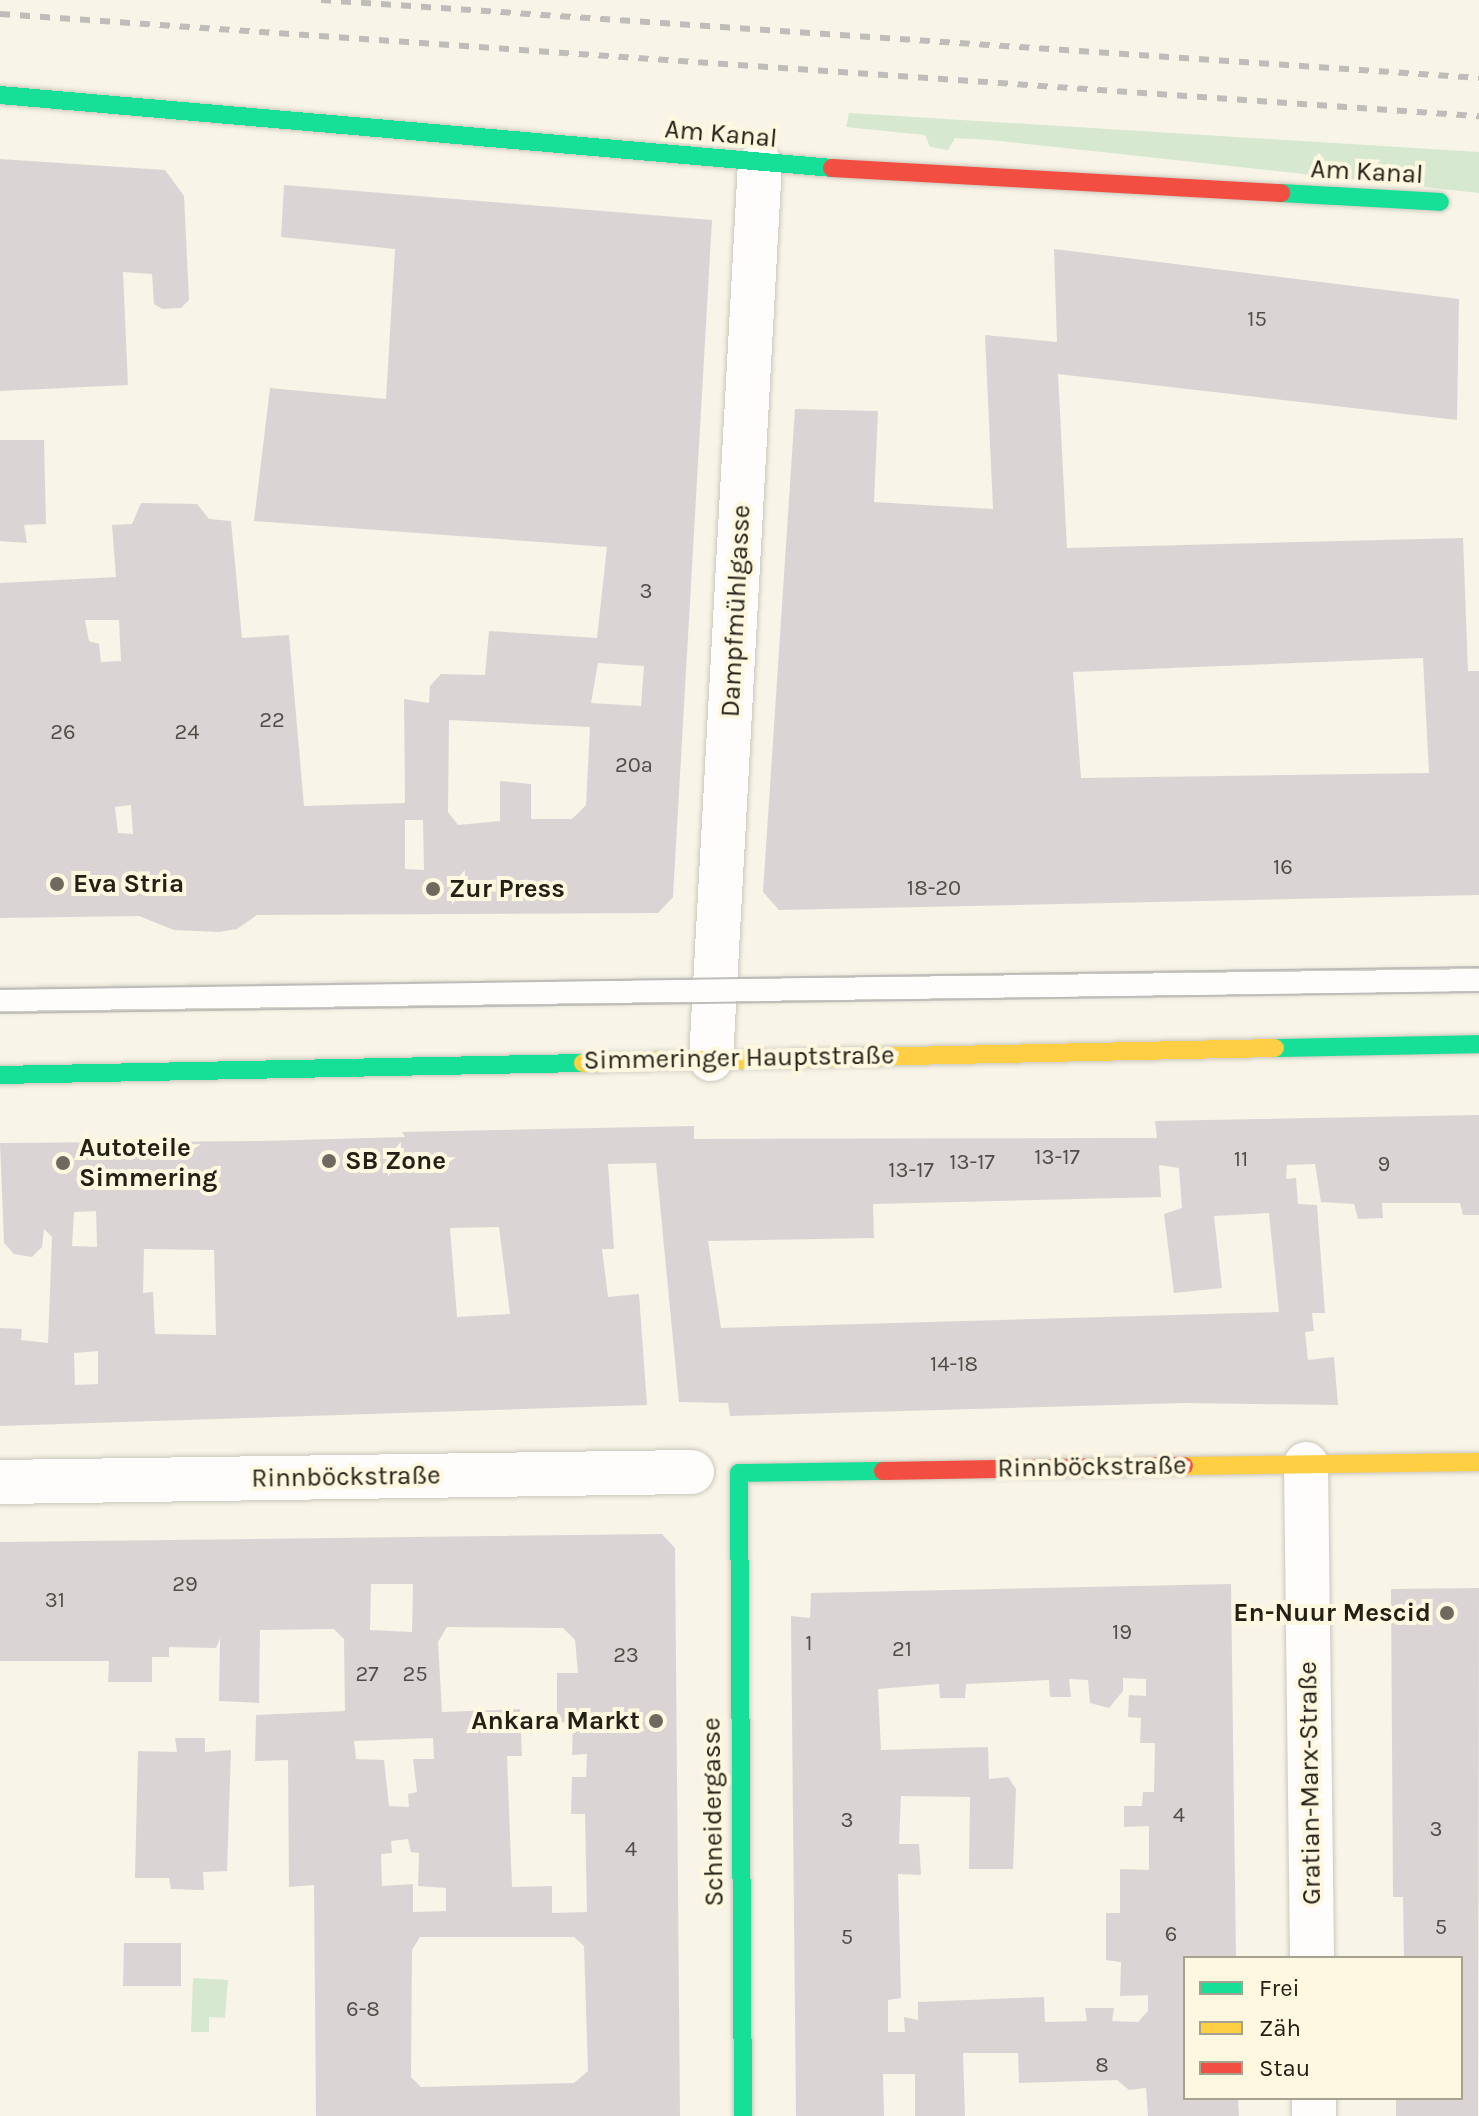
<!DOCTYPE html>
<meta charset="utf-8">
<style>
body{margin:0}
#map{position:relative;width:1479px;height:2116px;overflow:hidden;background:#f8f4e7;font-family:Karla,sans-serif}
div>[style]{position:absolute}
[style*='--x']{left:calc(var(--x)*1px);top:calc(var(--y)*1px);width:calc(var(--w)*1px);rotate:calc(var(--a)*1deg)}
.green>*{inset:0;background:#d6e8cf}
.building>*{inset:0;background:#dad5d4}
.roads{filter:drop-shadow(0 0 2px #cac7bc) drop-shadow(0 0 2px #cac7bc)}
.lane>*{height:22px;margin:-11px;padding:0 11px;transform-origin:11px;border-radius:11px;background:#fefdfb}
.street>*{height:44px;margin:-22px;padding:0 22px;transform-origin:22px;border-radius:22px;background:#fefdfb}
.fast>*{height:18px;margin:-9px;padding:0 9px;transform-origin:9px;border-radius:9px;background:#16e098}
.slow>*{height:18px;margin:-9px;padding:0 9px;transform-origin:9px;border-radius:9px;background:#ffcf43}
.jam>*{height:18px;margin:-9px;padding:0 9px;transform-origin:9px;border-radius:9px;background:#f24e42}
.tram>*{height:2px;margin:-1px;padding:0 1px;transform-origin:1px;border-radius:1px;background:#bebdb9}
.rail>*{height:6px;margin-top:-3px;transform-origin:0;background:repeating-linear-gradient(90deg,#bebdb9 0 10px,transparent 0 20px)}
.dots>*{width:22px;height:22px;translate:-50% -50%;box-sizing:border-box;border:4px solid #fef8e1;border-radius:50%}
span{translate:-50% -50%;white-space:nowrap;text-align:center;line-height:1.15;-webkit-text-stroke:8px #fef8e1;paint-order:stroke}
.number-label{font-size:22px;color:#514d46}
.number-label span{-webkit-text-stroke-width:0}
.street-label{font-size:26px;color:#232016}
.poi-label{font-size:26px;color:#232016;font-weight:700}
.left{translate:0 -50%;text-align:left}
.right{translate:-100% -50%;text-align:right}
.legend{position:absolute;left:1183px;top:1956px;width:280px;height:144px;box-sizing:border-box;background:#fef8e1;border:2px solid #a6a290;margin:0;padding:10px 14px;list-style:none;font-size:24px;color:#232016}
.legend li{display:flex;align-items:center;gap:16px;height:40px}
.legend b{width:40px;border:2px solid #a6a290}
</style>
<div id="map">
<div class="green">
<i style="clip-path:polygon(849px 113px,1479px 152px,1479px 193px,991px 140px,955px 138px,948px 150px,930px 147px,925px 135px,846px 127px)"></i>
<i style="clip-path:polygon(193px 1978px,228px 1980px,225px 2018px,209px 2017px,209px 2032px,191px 2032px)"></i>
</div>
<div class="building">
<i style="clip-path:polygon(0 159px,165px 170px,184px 196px,189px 300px,181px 308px,162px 309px,154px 304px,152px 274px,123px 272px,128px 385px,0 391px)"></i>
<i style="clip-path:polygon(evenodd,284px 185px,712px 220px,673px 897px,658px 913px,257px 915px,237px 929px,219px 932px,174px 930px,139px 916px,0 918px,0 583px,116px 577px,112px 525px,132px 524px,141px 503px,197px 504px,209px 519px,231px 521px,242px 638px,289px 635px,304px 806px,405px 803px,404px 699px,429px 703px,430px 686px,441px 674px,485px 675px,489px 631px,597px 638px,607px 547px,254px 521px,270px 388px,386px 399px,395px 249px,281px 237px,284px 185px,85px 620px,119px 620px,121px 661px,101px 662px,99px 644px,89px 641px,85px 620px,284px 185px,598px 663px,644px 666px,641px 706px,591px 703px,598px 663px,284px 185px,449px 720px,590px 727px,586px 805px,572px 819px,531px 819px,531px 784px,500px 781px,500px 821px,458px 825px,448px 812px,449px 720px,284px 185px,131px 805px,133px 834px,118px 833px,115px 807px,131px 805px,284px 185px,405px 820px,423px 820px,424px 870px,405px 869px,405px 820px)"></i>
<i style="clip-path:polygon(evenodd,1054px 249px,1459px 299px,1457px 420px,1058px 374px,1067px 548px,1463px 538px,1468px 671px,1479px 671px,1479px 895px,779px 910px,763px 892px,795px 409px,878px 411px,874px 502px,993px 509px,985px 335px,1057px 342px,1054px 249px,1423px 658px,1429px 773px,1081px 778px,1073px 672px,1423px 658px)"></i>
<i style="clip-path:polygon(0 440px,44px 440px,46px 524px,24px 525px,27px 543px,0 541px)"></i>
<i style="clip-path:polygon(evenodd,1479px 1115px,1479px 1215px,1463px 1215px,1460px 1203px,1382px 1203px,1383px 1218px,1358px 1219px,1354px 1204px,1321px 1202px,1315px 1164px,1287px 1165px,1286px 1179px,1296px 1178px,1298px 1204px,1317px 1205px,1325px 1313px,1312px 1313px,1314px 1331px,1305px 1332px,1308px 1360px,1334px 1357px,1338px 1405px,1184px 1403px,730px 1416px,728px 1403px,679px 1402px,656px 1163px,608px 1164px,614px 1249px,602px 1249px,608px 1297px,639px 1294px,647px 1405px,0 1426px,0 1328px,22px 1329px,21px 1340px,48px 1343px,52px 1237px,44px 1229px,42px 1247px,32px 1257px,14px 1254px,4px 1243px,0 1143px,261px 1141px,405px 1137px,402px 1132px,694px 1126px,694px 1139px,1157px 1138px,1155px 1121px,1479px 1115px,1159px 1165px,1179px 1168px,1182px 1208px,1164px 1214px,1174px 1293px,1222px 1288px,1214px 1216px,1269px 1213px,1279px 1312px,721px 1328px,708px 1241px,874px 1238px,873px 1204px,1161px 1197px,1159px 1165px,1479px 1115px,96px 1211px,97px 1247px,72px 1246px,74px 1212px,96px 1211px,1479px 1115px,499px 1227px,510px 1314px,457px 1317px,450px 1228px,499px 1227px,1479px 1115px,144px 1249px,214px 1250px,216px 1335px,155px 1334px,153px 1292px,143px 1293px,144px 1249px,1479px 1115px,98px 1351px,98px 1384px,75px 1385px,74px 1353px,98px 1351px)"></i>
<i style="clip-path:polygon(evenodd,662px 1534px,675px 1548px,680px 2116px,316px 2116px,314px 1885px,289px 1887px,288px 1760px,255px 1761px,256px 1715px,345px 1711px,344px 1639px,334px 1629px,260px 1630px,259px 1703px,219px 1701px,220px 1638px,216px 1648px,169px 1647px,169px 1657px,152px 1657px,152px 1682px,108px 1682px,109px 1661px,0 1661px,0 1542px,662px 1534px,371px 1584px,413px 1584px,412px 1632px,370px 1630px,371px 1584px,662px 1534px,447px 1627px,563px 1628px,575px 1640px,578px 1673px,557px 1673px,557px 1722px,573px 1723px,572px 1755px,587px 1754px,586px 1777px,572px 1777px,571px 1814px,585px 1814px,587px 1912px,552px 1913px,552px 1886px,512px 1887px,507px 1756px,522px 1756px,520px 1709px,442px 1712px,438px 1642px,447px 1627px,662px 1534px,433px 1738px,434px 1759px,413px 1759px,417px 1792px,408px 1794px,409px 1807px,389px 1806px,384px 1760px,356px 1759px,354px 1741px,433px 1738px,662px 1534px,408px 1839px,411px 1852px,419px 1853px,418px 1886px,446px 1888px,446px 1911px,413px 1912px,413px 1884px,382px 1886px,381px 1854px,392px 1853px,391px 1841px,408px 1839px,662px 1534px,420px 1937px,574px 1937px,584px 1946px,588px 2071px,574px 2083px,421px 2087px,411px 2077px,412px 1950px,420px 1937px)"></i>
<i style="clip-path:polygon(evenodd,1231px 1584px,1236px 1958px,1185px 1958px,1185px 2098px,1238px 2098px,1239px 2116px,1148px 2116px,1146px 2088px,1129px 2090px,1117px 2080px,1019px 2083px,1018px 2053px,963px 2053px,965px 2116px,915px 2116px,915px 2074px,883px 2074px,884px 2116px,796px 2116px,791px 1616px,810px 1618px,811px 1593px,1231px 1584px,1123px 1678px,1146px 1679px,1146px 1696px,1129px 1695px,1128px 1717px,1141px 1718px,1140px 1743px,1155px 1743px,1154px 1792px,1143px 1792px,1142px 1806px,1124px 1806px,1124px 1827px,1149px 1826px,1149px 1870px,1120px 1869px,1120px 1913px,1106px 1913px,1106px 1960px,1121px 1962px,1120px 1996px,1148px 1995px,1148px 2011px,1138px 2022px,1112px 2021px,1114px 2008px,1085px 2008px,1087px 2021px,1045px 2022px,1044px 1997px,918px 2002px,918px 2020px,904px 2017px,905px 2032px,888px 2032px,888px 2000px,901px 1998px,898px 1874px,921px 1875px,919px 1844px,899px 1844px,901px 1796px,970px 1797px,969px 1869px,1013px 1869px,1016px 1789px,1008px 1777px,989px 1779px,988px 1747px,881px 1750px,878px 1689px,939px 1684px,940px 1698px,965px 1698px,966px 1684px,1049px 1680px,1050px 1697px,1071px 1697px,1069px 1679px,1088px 1680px,1090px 1703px,1109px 1708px,1123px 1691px,1123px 1678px)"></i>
<i style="clip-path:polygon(1479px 1588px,1478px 2116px,1396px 2116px,1396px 2098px,1461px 2098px,1461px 1958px,1404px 1958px,1403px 1897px,1393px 1897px,1391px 1589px)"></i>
<i style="clip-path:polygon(175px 1738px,205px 1738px,205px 1752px,231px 1750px,227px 1871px,203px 1872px,204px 1890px,171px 1889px,169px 1878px,135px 1878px,138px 1751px,177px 1752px)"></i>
<i style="clip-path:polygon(124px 1943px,181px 1943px,181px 1986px,123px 1986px)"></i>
</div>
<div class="roads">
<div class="lane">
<i style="--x:0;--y:1000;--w:1479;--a:-0.77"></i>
</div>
<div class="street">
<i style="--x:711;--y:1059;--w:896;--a:-86.87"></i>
<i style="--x:1306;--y:1464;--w:494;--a:89.3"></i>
<i style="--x:0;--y:1482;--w:692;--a:-0.83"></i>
<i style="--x:1314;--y:2098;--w:18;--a:90"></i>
</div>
<div class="fast">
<i style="--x:0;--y:95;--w:835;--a:5.01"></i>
<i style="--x:1281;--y:193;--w:159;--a:3.2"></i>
<i style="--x:1275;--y:1048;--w:204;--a:-1.1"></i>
<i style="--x:0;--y:1075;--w:583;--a:-1.18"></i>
<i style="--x:743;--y:2116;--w:643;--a:-90.36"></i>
<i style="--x:739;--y:1473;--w:144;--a:-0.8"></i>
</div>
<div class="slow">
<i style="--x:583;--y:1063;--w:692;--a:-1.24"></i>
<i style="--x:1184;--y:1466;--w:295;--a:-0.8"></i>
</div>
<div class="jam">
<i style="--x:832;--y:168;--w:450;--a:3.2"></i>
<i style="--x:883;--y:1471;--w:301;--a:-1"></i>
</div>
</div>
<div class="tram">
<i style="--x:0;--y:989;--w:1479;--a:-0.85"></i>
<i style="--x:0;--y:1013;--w:1479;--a:-0.81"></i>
</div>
<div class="rail">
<i style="--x:321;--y:0;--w:1161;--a:3.85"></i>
<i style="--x:0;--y:14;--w:1483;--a:3.95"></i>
</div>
<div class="dots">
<i style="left:57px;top:884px;background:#6e6a5f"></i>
<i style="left:433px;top:889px;background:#6e6a5f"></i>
<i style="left:329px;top:1161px;background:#6e6a5f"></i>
<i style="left:63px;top:1163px;background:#6e6a5f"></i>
<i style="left:1447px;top:1613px;background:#6e6a5f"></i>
<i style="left:656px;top:1721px;background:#6e6a5f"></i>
</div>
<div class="number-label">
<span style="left:1257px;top:320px">15</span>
<span style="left:646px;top:592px">3</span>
<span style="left:272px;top:721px">22</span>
<span style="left:63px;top:733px">26</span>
<span style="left:187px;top:733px">24</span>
<span style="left:634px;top:766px">20a</span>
<span style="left:1283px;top:868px">16</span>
<span style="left:934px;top:889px">18-20</span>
<span style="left:1057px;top:1158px">13-17</span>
<span style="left:1241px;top:1160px">11</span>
<span style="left:972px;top:1163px">13-17</span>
<span style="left:1384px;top:1165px">9</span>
<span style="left:911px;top:1171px">13-17</span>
<span style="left:954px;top:1365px">14-18</span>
<span style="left:185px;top:1585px">29</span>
<span style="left:55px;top:1601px">31</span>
<span style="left:1122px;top:1633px">19</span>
<span style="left:809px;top:1644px">1</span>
<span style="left:902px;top:1650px">21</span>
<span style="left:626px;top:1656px">23</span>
<span style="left:367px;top:1675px">27</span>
<span style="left:415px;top:1675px">25</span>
<span style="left:1179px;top:1816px">4</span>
<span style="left:847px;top:1821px">3</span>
<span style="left:1436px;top:1830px">3</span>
<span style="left:631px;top:1850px">4</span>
<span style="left:1441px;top:1928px">5</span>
<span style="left:1171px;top:1935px">6</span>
<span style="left:847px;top:1938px">5</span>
<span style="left:363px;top:2010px">6-8</span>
<span style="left:1102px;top:2066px">8</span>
</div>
<div class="street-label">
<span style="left:721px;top:134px;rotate:5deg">Am Kanal</span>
<span style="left:1367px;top:172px;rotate:3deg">Am Kanal</span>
<span style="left:736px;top:611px;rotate:-87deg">Dampfmühlgasse</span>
<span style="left:739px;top:1058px;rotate:-1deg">Simmeringer Hauptstraße</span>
<span style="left:1092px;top:1467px;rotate:-1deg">Rinnböckstraße</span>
<span style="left:346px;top:1477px;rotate:-1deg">Rinnböckstraße</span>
<span style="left:1310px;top:1783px;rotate:-91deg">Gratian-Marx-Straße</span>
<span style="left:713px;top:1812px;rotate:-91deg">Schneidergasse</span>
</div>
<div class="poi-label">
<span class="left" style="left:73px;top:884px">Eva Stria</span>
<span class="left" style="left:449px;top:889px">Zur Press</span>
<span class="left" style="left:79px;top:1163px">Autoteile<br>Simmering</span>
<span class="left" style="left:345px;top:1161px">SB Zone</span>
<span class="right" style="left:1431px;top:1613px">En-Nuur Mescid</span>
<span class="right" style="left:640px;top:1721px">Ankara Markt</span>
</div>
<ul class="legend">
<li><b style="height:10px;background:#16e098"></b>Frei</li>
<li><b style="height:10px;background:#ffcf43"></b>Zäh</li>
<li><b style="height:10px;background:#f24e42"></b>Stau</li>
</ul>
</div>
